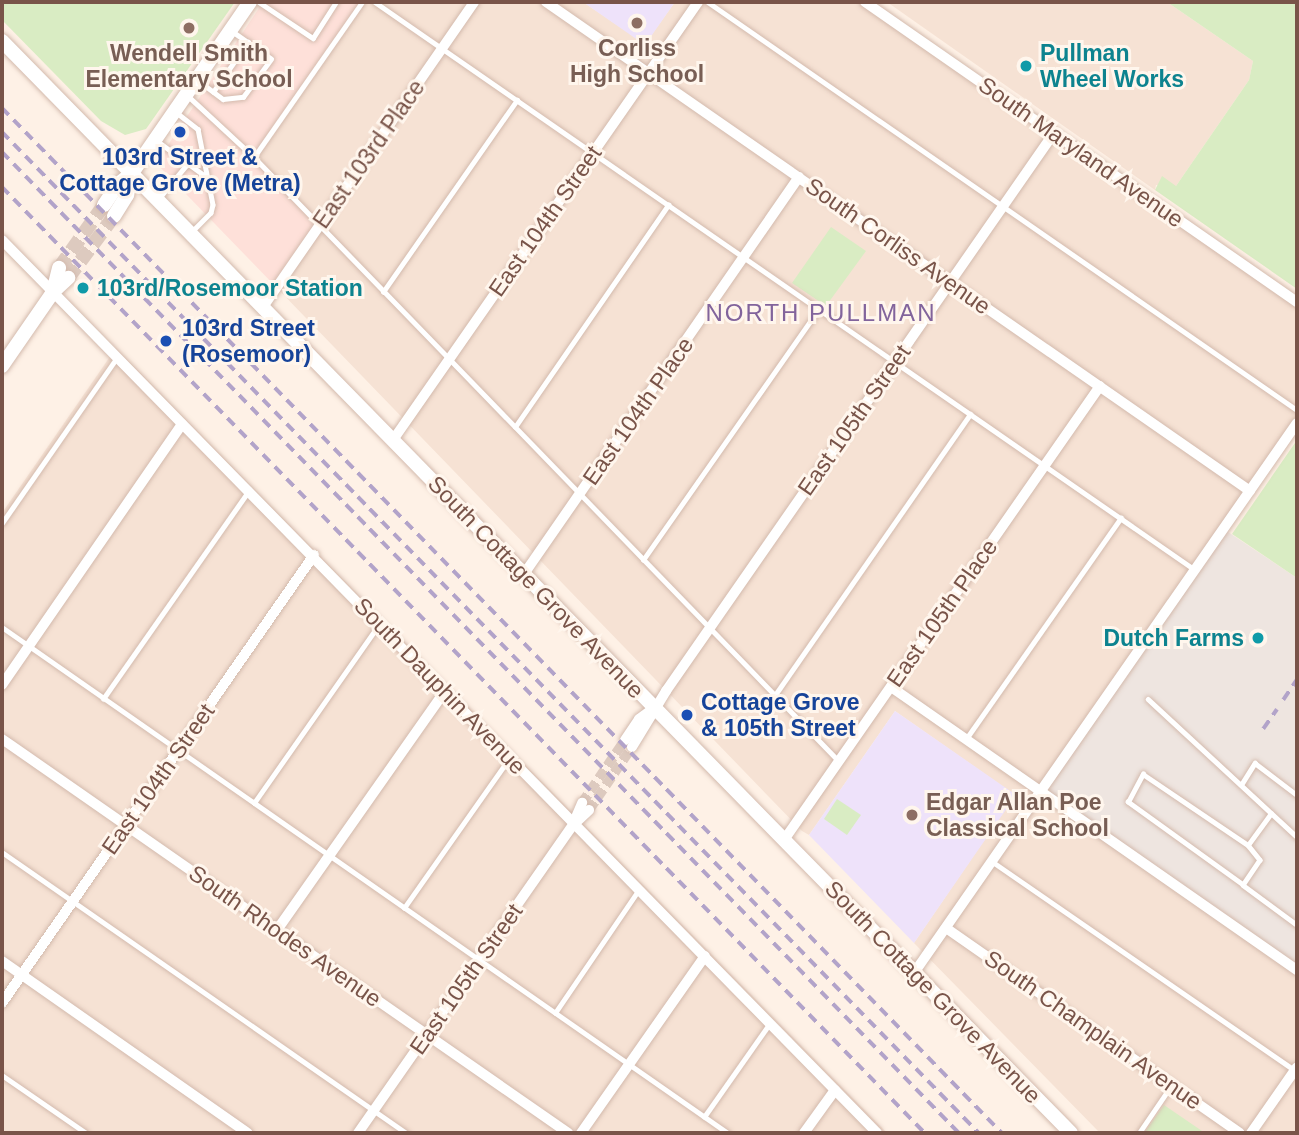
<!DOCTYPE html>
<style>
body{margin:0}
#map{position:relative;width:1299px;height:1135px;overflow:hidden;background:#fef1e6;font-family:Helvetica,sans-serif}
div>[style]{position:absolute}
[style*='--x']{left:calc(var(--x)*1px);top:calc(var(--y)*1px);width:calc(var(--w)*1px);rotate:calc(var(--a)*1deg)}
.residential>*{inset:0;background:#f6e2d4}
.commercial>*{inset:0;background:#fee0d9}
.industrial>*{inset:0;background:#eee5e0}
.education>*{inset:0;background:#eee2fa}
.green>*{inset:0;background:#d9ecc3}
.street-tunnel>*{height:10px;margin-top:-5px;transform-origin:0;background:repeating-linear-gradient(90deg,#ddcabf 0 10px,transparent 0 15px)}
.secondary-tunnel>*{height:14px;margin-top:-7px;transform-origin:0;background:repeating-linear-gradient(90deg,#ddcabf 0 14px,transparent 0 21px)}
.roads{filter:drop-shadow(0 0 2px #d3baad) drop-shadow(0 0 2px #d3baad)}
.lane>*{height:4.5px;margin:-2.25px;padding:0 2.25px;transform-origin:2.25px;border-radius:2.25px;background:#fff}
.street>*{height:10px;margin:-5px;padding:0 5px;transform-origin:5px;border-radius:5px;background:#fff}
.secondary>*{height:14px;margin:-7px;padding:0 7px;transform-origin:7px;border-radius:7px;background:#fff}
.rail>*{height:3.5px;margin-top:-1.75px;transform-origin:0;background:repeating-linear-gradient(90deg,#b2a3c9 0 10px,transparent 0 17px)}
.dots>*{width:19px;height:19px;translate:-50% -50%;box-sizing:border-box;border:4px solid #fff6ed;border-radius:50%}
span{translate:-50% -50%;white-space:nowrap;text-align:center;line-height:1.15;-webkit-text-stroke:6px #fff6ed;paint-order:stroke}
.education-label{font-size:23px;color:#785e54;font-weight:700}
.left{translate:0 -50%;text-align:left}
.culture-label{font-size:23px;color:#0d838f;font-weight:700}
.right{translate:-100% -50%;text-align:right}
.street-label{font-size:23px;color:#795449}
.transit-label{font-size:23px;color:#164399;font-weight:700}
.neighbourhood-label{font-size:24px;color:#82649c;letter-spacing:2px}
.frame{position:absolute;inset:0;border:4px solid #795449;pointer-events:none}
</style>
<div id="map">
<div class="residential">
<i style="clip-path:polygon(364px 2px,583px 2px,645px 44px,675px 2px,860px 2px,1297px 305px,1297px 420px,1041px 790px,1297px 968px,1297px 1133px,1100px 1133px,914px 943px,1015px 795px,895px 711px,809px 835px,802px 831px,276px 287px,256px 157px)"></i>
<i style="clip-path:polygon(887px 2px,1167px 2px,1253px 61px,1249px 80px,1176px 186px,1156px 185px,1155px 190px)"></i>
<i style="clip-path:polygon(116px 348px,887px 1133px,2px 1133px,2px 513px)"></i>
</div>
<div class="commercial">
<i style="clip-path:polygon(263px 2px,364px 2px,256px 157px,319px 226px,276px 287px,156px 163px)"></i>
</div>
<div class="industrial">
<i style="clip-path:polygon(1222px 528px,1297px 578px,1297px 968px,1041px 790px)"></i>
</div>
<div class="education">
<i style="clip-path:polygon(583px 2px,675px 2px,645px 45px)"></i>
<i style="clip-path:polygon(895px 711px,1016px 795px,914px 943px,809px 835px)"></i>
</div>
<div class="green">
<i style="clip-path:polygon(2px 2px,235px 2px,146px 129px,125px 135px,101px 121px,2px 20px)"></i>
<i style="clip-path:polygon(1167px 2px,1297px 2px,1297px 289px,1155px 190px,1162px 176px,1176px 186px,1249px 80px,1253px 61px)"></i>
<i style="clip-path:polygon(831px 227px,866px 251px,826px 306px,792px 283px)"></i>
<i style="clip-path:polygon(1297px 440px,1297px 578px,1232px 534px)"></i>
<i style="clip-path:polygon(837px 799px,861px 815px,847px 835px,824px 819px)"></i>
<i style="clip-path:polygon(1164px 1105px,1205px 1133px,1144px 1133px)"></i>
</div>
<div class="street-tunnel">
<i style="--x:582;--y:803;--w:76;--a:-55.7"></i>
<i style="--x:589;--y:810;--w:76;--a:-55.7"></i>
</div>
<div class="secondary-tunnel">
<i style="--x:59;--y:268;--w:77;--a:-54.5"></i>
<i style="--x:68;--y:278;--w:77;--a:-53.4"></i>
</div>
<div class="roads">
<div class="lane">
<i style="--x:259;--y:2;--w:65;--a:33.7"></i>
<i style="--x:313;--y:38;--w:43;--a:-57.4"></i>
<i style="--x:375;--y:2;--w:996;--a:34.7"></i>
<i style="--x:708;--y:2;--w:717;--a:34.71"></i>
<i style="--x:199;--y:81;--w:30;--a:37"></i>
<i style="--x:223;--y:99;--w:20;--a:-6"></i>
<i style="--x:243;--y:97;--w:47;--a:-53.6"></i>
<i style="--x:271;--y:59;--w:49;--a:-145"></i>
<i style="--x:213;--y:92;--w:61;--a:-55"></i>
<i style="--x:187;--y:95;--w:91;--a:42.8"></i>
<i style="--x:254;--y:157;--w:841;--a:45.92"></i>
<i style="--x:176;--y:112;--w:28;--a:38"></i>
<i style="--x:198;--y:129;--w:77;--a:78.8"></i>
<i style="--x:213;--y:205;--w:8;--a:104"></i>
<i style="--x:211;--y:213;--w:28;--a:135"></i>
<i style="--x:156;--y:140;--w:64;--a:36.2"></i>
<i style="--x:254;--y:157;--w:189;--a:-55.1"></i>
<i style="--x:160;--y:197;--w:44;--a:-50.5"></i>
<i style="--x:383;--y:292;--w:234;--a:-55.1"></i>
<i style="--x:515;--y:427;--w:270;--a:-55.4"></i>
<i style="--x:2;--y:523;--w:200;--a:-55.2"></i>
<i style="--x:643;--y:560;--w:307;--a:-55"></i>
<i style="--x:2;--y:627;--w:885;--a:34.88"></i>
<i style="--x:775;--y:695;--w:342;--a:-55.2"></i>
<i style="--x:103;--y:699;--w:251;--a:-55"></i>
<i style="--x:1148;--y:699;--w:203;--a:42.8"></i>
<i style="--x:966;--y:739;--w:270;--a:-55"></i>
<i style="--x:1241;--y:785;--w:26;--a:-58"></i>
<i style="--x:1255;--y:763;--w:53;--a:37.3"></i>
<i style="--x:254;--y:803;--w:216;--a:-55"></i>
<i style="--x:1248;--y:845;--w:19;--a:51"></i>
<i style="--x:1260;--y:860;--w:30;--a:124"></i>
<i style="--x:1243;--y:885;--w:142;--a:-144.2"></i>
<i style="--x:1128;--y:802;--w:32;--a:-62"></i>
<i style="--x:1143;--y:774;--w:127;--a:34.1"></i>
<i style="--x:1248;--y:845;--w:39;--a:-54"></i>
<i style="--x:2;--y:852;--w:493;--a:34.8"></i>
<i style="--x:993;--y:862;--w:366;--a:34.6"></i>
<i style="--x:1243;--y:885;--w:67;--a:36.5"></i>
<i style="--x:404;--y:908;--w:181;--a:-54.9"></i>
<i style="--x:555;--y:1013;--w:148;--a:-55.8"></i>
<i style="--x:2;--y:1075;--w:102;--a:34.6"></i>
<i style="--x:704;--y:1117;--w:115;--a:-54.9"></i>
<i style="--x:1139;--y:1133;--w:57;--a:-55.8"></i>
</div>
<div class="street">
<i style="--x:546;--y:2;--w:857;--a:34.78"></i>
<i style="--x:865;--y:2;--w:526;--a:34.78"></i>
<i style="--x:2;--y:240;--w:1250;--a:45.58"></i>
<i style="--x:263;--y:307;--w:371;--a:-55.3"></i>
<i style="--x:393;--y:440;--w:534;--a:-55.15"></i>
<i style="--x:524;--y:574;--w:483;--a:-55.3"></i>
<i style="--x:2;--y:685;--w:317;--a:-55.4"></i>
<i style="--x:891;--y:687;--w:495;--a:34.9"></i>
<i style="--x:2;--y:739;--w:690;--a:34.84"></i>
<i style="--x:625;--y:740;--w:25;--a:-56"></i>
<i style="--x:639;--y:719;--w:19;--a:-36"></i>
<i style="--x:632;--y:747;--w:66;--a:-58.7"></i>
<i style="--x:666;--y:691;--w:680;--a:-55.19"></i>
<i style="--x:574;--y:822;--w:21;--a:-67"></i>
<i style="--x:784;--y:840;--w:553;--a:-55.16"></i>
<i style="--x:946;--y:928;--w:358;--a:34.9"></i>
<i style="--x:277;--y:930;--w:292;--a:-54.9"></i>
<i style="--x:2;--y:961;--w:300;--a:35"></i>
<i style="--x:914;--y:973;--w:670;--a:-55.15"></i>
<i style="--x:2;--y:1003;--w:546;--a:-55.15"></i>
<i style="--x:358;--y:1133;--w:376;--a:-55.1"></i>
<i style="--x:573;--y:825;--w:22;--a:-43"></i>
<i style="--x:581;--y:1133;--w:216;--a:-55"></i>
<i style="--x:804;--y:1133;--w:53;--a:-54.2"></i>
<i style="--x:1251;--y:1133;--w:80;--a:-55.1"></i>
</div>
<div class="secondary">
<i style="--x:2;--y:41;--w:1528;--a:45.61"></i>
<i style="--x:104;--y:205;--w:25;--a:-56"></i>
<i style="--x:118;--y:184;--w:18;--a:-38"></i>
<i style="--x:132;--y:173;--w:208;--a:-55.4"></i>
<i style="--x:114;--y:216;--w:25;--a:-58"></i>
<i style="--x:127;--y:195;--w:23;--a:-77"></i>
<i style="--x:53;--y:292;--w:25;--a:-76"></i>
<i style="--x:2;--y:366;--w:90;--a:-55.4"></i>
<i style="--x:53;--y:292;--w:21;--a:-43"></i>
</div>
</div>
<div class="rail">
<i style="--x:2;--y:108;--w:1432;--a:45.71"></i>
<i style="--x:2;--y:132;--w:1399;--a:45.7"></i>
<i style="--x:2;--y:152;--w:1370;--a:45.71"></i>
<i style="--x:2;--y:187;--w:1322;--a:45.71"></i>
<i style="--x:1283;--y:700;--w:25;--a:-56"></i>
<i style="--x:1263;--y:729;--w:24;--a:-55"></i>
</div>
<div class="dots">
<i style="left:637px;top:23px;background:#8d6e63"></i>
<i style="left:189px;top:28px;background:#8d6e63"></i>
<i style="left:1026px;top:66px;background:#0f9aa8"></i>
<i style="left:180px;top:132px;background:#1a4fb4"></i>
<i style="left:83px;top:288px;background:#0f9aa8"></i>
<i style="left:166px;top:341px;background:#1a4fb4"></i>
<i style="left:1258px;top:638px;background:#0f9aa8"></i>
<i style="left:687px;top:715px;background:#1a4fb4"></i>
<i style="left:912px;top:815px;background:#8d6e63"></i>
</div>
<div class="education-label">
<span style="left:637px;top:61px">Corliss<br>High School</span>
<span style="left:189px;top:66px">Wendell Smith<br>Elementary School</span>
<span class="left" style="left:926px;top:815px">Edgar Allan Poe<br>Classical School</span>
</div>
<div class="culture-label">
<span class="left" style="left:1040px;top:66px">Pullman<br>Wheel Works</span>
<span class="left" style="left:97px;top:288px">103rd/Rosemoor Station</span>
<span class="right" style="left:1244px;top:638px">Dutch Farms</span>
</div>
<div class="street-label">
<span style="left:1081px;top:152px;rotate:35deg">South Maryland Avenue</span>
<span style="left:369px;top:154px;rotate:-55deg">East 103rd Place</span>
<span style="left:545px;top:221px;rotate:-55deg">East 104th Street</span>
<span style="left:898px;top:246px;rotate:35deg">South Corliss Avenue</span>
<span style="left:638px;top:411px;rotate:-55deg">East 104th Place</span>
<span style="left:854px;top:420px;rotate:-55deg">East 105th Street</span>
<span style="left:536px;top:587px;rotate:46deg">South Cottage Grove Avenue</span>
<span style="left:942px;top:613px;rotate:-55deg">East 105th Place</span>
<span style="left:440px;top:686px;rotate:46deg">South Dauphin Avenue</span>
<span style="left:158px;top:779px;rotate:-55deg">East 104th Street</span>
<span style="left:285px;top:936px;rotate:35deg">South Rhodes Avenue</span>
<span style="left:466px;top:979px;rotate:-55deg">East 105th Street</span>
<span style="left:933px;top:992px;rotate:46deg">South Cottage Grove Avenue</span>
<span style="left:1093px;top:1030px;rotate:35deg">South Champlain Avenue</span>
</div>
<div class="transit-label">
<span style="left:180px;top:170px">103rd Street &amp;<br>Cottage Grove (Metra)</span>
<span class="left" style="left:182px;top:341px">103rd Street<br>(Rosemoor)</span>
<span class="left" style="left:701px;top:715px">Cottage Grove<br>&amp; 105th Street</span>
</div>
<div class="neighbourhood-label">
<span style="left:821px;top:313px">NORTH PULLMAN</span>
</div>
<div class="frame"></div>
</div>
